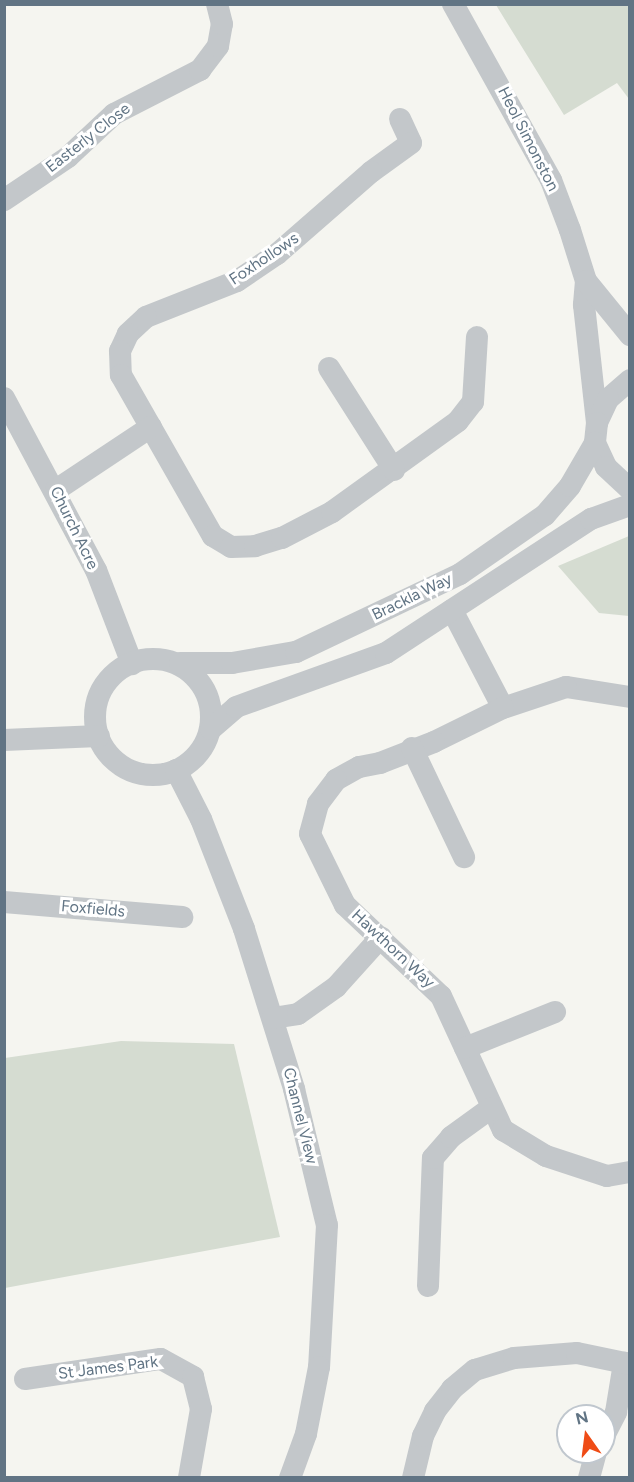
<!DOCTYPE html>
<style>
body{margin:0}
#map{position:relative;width:634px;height:1482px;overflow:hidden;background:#f5f5f0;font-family:Figtree,sans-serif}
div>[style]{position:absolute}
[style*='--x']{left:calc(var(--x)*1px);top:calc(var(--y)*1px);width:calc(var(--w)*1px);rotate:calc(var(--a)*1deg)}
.green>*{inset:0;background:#d5dcd1}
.minor>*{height:22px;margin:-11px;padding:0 11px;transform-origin:11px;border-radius:11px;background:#c3c7ca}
.minor>.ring{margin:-11px;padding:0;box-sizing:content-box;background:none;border:22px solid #c3c7ca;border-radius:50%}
span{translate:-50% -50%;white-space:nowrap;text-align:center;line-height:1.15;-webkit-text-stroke:6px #fff;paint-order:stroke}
.street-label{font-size:16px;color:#617484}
.frame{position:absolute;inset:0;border:6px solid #617484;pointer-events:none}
.north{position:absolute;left:556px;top:1404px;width:60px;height:60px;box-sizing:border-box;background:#fff;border:2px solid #c0c7ce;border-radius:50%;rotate:346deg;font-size:16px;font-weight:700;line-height:24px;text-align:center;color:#617484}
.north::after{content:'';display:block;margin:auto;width:21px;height:27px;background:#ef4c16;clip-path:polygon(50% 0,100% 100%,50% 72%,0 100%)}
</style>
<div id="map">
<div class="green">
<i style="clip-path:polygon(496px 5px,629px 5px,629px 99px,617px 83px,564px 115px)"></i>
<i style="clip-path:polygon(629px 536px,629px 616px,599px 613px,558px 566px)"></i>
<i style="clip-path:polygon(121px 1041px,234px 1044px,280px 1237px,5px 1288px,5px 1058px)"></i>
</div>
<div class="minor">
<i style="--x:453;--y:4;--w:201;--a:60.9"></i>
<i style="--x:551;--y:180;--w:53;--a:69.2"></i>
<i style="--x:570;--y:230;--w:53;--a:72.6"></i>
<i style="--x:586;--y:281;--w:24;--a:95"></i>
<i style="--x:584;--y:305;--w:119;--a:83.7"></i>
<i style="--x:400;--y:119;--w:26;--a:65"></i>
<i style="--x:411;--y:143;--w:49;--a:144.1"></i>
<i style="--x:371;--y:172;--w:125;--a:138.9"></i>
<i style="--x:277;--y:254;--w:48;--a:146"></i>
<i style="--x:237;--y:281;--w:98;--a:158.4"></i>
<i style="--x:146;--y:317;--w:25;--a:137"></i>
<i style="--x:128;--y:334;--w:19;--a:115"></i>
<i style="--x:120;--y:351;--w:24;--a:88"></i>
<i style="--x:121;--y:375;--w:185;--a:60.3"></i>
<i style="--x:213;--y:536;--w:21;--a:31"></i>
<i style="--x:231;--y:547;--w:24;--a:-2"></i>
<i style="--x:255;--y:546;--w:28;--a:-17"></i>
<i style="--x:282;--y:538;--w:56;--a:-27.5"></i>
<i style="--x:332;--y:512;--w:155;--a:-35.8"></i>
<i style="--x:458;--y:421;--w:24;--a:-52"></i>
<i style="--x:473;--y:402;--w:65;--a:-86.5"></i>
<i style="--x:4;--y:200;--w:77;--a:-33.9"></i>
<i style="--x:68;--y:157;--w:63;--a:-43.1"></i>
<i style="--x:114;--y:114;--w:97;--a:-27.1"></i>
<i style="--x:200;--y:70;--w:30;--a:-53"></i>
<i style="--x:218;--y:46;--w:22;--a:-80"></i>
<i style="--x:222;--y:24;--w:21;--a:-104"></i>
<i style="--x:586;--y:281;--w:70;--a:50.8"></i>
<i style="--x:329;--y:368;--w:121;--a:57.5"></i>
<i style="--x:630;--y:380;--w:29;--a:139"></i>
<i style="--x:608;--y:399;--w:26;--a:115"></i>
<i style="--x:597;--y:423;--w:20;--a:96"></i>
<i style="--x:595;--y:443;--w:26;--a:65"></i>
<i style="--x:606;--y:467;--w:33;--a:43"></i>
<i style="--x:4;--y:398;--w:195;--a:61.9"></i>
<i style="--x:96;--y:570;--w:101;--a:69"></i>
<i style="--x:56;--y:490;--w:114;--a:-33.6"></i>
<i style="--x:452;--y:610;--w:110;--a:62.5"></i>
<i class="ring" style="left:95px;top:659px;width:94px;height:94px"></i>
<i style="--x:180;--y:663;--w:52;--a:0"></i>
<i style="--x:232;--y:663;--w:65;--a:-9.8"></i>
<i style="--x:296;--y:652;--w:182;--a:-25.4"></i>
<i style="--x:460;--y:574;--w:103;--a:-34.8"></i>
<i style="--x:545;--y:515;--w:38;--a:-49"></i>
<i style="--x:570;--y:486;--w:50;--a:-59.8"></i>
<i style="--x:630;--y:697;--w:65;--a:-171.1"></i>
<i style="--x:566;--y:687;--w:66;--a:161.6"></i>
<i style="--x:503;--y:708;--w:77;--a:153.8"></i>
<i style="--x:434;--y:742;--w:58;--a:158.7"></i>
<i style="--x:380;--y:763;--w:21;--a:169"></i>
<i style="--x:359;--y:767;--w:26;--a:151"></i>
<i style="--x:336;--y:780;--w:30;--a:127"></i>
<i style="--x:318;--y:804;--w:31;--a:105"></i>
<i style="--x:310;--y:834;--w:79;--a:63.8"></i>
<i style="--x:345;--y:905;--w:132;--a:43.5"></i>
<i style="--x:441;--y:996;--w:148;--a:65.2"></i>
<i style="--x:503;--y:1130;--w:50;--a:31.2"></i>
<i style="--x:546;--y:1156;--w:64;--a:18.2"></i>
<i style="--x:607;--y:1176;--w:23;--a:-10"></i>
<i style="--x:211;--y:729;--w:33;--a:-41"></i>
<i style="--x:236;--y:707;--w:159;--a:-19.8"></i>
<i style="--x:386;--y:653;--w:245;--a:-33.2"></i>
<i style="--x:591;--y:519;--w:41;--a:-19.7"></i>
<i style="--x:4;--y:740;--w:95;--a:-2.4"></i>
<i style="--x:412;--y:748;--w:121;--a:64.5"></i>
<i style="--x:176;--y:770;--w:55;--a:63"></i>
<i style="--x:201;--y:819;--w:118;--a:68.6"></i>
<i style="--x:244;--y:929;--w:168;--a:72.6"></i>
<i style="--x:294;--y:1089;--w:140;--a:76.4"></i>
<i style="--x:327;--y:1225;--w:142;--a:93.2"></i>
<i style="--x:319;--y:1367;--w:68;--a:101"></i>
<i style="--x:306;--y:1434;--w:47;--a:110"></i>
<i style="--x:4;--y:902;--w:179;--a:4.8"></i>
<i style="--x:273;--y:1018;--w:25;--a:-9"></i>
<i style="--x:298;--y:1014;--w:47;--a:-35.4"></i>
<i style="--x:336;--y:987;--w:67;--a:-48"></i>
<i style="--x:465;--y:1048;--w:97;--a:-21.8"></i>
<i style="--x:428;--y:1286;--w:128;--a:-87.8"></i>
<i style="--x:433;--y:1158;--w:28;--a:-49"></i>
<i style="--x:451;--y:1137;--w:49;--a:-35.9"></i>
<i style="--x:25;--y:1379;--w:137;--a:-8.4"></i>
<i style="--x:161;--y:1359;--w:37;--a:29"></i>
<i style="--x:193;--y:1377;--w:33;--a:76"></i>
<i style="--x:201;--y:1409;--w:70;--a:99.9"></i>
<i style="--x:604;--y:1436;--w:27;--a:-63"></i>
<i style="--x:616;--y:1412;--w:50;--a:-80.7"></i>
<i style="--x:413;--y:1478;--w:43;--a:-76.6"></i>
<i style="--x:423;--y:1436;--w:28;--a:-64"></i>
<i style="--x:435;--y:1411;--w:28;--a:-52"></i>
<i style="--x:452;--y:1389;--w:30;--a:-40"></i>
<i style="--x:475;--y:1370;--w:41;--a:-17.1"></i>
<i style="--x:514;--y:1358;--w:63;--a:-4.5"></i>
<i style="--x:577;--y:1353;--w:54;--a:11.7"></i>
<i style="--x:589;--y:1478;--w:27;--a:-75"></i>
</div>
<div class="street-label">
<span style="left:88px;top:138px;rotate:-38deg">Easterly Close</span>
<span style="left:528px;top:139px;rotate:63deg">Heol Simonston</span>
<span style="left:264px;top:259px;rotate:-34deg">Foxhollows</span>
<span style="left:74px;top:528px;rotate:64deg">Church Acre</span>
<span style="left:412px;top:597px;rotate:-26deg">Brackla Way</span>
<span style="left:93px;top:909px;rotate:5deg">Foxfields</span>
<span style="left:393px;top:949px;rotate:43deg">Hawthorn Way</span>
<span style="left:300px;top:1116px;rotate:76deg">Channel View</span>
<span style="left:108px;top:1368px;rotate:-7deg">St James Park</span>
</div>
<div class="frame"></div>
<div class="north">N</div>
</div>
